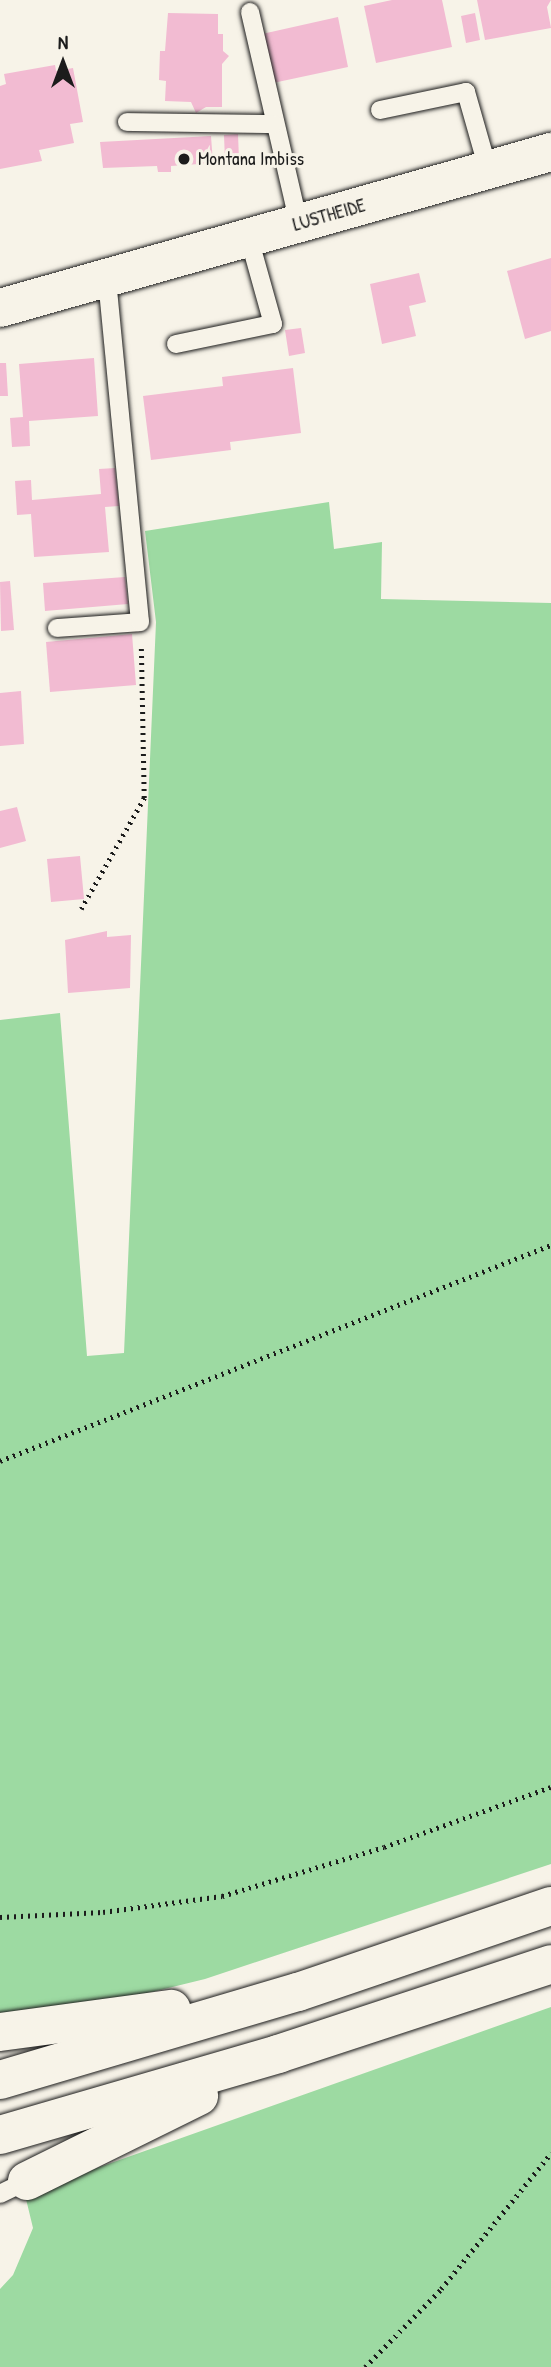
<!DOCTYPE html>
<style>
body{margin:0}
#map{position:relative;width:551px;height:2367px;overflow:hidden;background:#f7f3e8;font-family:"Patrick Hand",sans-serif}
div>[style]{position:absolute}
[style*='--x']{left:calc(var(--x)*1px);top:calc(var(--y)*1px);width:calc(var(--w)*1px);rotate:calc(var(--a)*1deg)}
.green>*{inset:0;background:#9ddaa2}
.building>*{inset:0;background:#f2bbd2}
.path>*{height:4.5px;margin-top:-2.25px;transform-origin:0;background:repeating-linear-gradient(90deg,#1c1c1c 0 2px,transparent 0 7px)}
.roads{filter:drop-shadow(0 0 2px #1c1c1c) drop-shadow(0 0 2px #1c1c1c)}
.service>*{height:18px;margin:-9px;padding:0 9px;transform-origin:9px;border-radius:9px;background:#f7f3e8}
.secondary>*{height:38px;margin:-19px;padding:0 19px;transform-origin:19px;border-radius:19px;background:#f7f3e8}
.motorway>*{height:38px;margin:-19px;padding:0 19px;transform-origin:19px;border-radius:19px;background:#f7f3e8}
.dots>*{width:19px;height:19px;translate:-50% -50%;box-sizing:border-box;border:4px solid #f7f3e8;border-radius:50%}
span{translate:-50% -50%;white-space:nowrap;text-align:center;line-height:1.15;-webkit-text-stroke:6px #f7f3e8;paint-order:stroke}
.poi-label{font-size:19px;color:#1c1c1c}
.left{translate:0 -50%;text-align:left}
.street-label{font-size:19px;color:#1c1c1c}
.north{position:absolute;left:28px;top:28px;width:70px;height:70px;-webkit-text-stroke:5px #f7f3e8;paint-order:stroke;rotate:0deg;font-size:19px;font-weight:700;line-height:28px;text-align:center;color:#1c1c1c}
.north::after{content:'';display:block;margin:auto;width:24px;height:32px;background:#1c1c1c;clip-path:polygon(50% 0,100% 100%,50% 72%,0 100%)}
</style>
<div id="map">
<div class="green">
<i style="clip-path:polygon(329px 502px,334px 549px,382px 542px,381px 599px,551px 603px,551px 1864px,205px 1979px,111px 2002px,0 2021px,0 1020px,60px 1013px,87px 1356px,124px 1353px,156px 622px,145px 531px)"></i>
<i style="clip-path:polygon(551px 2007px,551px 2367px,0 2367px,0 2289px,13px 2275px,33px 2228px,26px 2199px,35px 2190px)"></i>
</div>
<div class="building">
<i style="clip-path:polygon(392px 0,442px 0,452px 47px,376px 63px,364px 6px)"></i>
<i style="clip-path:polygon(477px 0,551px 0,547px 7px,551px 28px,485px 40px)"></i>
<i style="clip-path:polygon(168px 13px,218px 14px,218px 34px,223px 34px,223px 51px,229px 56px,222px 64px,222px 107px,206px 107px,196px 113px,191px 102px,165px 101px,166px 81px,159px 80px,160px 51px,165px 51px)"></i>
<i style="clip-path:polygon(475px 13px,480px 40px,466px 43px,461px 16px)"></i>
<i style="clip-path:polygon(338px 17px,348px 67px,273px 83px,262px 34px)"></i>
<i style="clip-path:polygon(55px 65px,56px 71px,73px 68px,83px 122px,70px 124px,74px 143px,39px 150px,42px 161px,0 169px,0 86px,6px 84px,4px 74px)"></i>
<i style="clip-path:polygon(238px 134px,239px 160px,225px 161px,224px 135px)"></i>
<i style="clip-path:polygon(211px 136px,213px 163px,171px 166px,171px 172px,158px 172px,157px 166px,103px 168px,100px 142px)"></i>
<i style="clip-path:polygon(551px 258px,551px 331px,525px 339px,507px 271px)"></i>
<i style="clip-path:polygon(419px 273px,426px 302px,409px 306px,416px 336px,382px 344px,370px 284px)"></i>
<i style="clip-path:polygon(301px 328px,305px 353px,289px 356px,285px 330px)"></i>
<i style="clip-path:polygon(94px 358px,98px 416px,29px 421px,30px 446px,12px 447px,10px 418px,23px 417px,19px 364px)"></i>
<i style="clip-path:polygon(0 363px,6px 363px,8px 396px,0 396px)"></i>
<i style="clip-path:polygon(293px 368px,301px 433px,230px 442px,231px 450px,151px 460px,143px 396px,223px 386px,222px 377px)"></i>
<i style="clip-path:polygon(115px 468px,119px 506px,105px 507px,109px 552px,34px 557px,31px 514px,17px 515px,15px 481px,31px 480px,32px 500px,101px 494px,99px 469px)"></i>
<i style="clip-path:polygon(125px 577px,128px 604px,45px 611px,43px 583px)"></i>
<i style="clip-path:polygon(10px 581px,14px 630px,1px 631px,0 582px)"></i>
<i style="clip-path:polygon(132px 634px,136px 685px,50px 692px,46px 642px)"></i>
<i style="clip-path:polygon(21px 691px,24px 744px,0 746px,0 693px)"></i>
<i style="clip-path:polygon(17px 807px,26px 841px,0 848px,0 811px)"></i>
<i style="clip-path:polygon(80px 856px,84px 899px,51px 902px,47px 859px)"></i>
<i style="clip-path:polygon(107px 931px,107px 937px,131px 935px,130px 988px,68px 993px,65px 940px)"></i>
</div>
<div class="path">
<i style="--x:81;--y:909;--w:128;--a:-60.4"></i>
<i style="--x:144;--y:798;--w:151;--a:-91.1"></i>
<i style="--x:0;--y:1461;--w:592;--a:-21.41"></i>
<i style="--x:0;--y:1917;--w:103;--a:-2.8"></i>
<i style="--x:103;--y:1912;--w:120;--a:-7.7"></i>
<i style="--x:222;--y:1896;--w:169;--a:-16.8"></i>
<i style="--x:384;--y:1847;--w:177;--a:-19.8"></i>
<i style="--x:365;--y:2367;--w:109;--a:-45.7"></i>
<i style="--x:441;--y:2289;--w:175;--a:-51"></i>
</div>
<div class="roads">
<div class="service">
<i style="--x:250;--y:12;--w:218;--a:77"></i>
<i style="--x:380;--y:110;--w:88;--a:-11.8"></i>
<i style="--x:466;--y:92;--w:80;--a:74.1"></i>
<i style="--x:127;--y:122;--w:146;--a:0.8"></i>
<i style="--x:176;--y:344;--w:99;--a:-11.7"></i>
<i style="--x:273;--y:324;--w:89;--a:-105.6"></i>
<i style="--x:57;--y:628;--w:83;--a:-4.1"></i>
<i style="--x:140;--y:622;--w:347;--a:-95.5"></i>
<i style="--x:0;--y:2194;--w:30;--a:-26"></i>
</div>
<div class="secondary">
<i style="--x:0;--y:308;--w:573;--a:-15.81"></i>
</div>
<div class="motorway">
<i style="--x:0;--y:2032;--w:173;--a:-7.7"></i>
<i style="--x:0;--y:2080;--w:311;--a:-16.5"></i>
<i style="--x:298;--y:1992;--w:267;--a:-18.8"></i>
<i style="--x:0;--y:2135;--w:290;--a:-16.2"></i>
<i style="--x:278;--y:2054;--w:287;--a:-18.2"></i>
<i style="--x:27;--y:2181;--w:192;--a:-26.3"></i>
</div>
</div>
<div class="dots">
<i style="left:184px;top:159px;background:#1c1c1c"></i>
</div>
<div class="poi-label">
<span class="left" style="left:198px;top:159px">Montana Imbiss</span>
</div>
<div class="street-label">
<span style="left:329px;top:215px;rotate:-16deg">LUSTHEIDE</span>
</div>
<div class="north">N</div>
</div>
